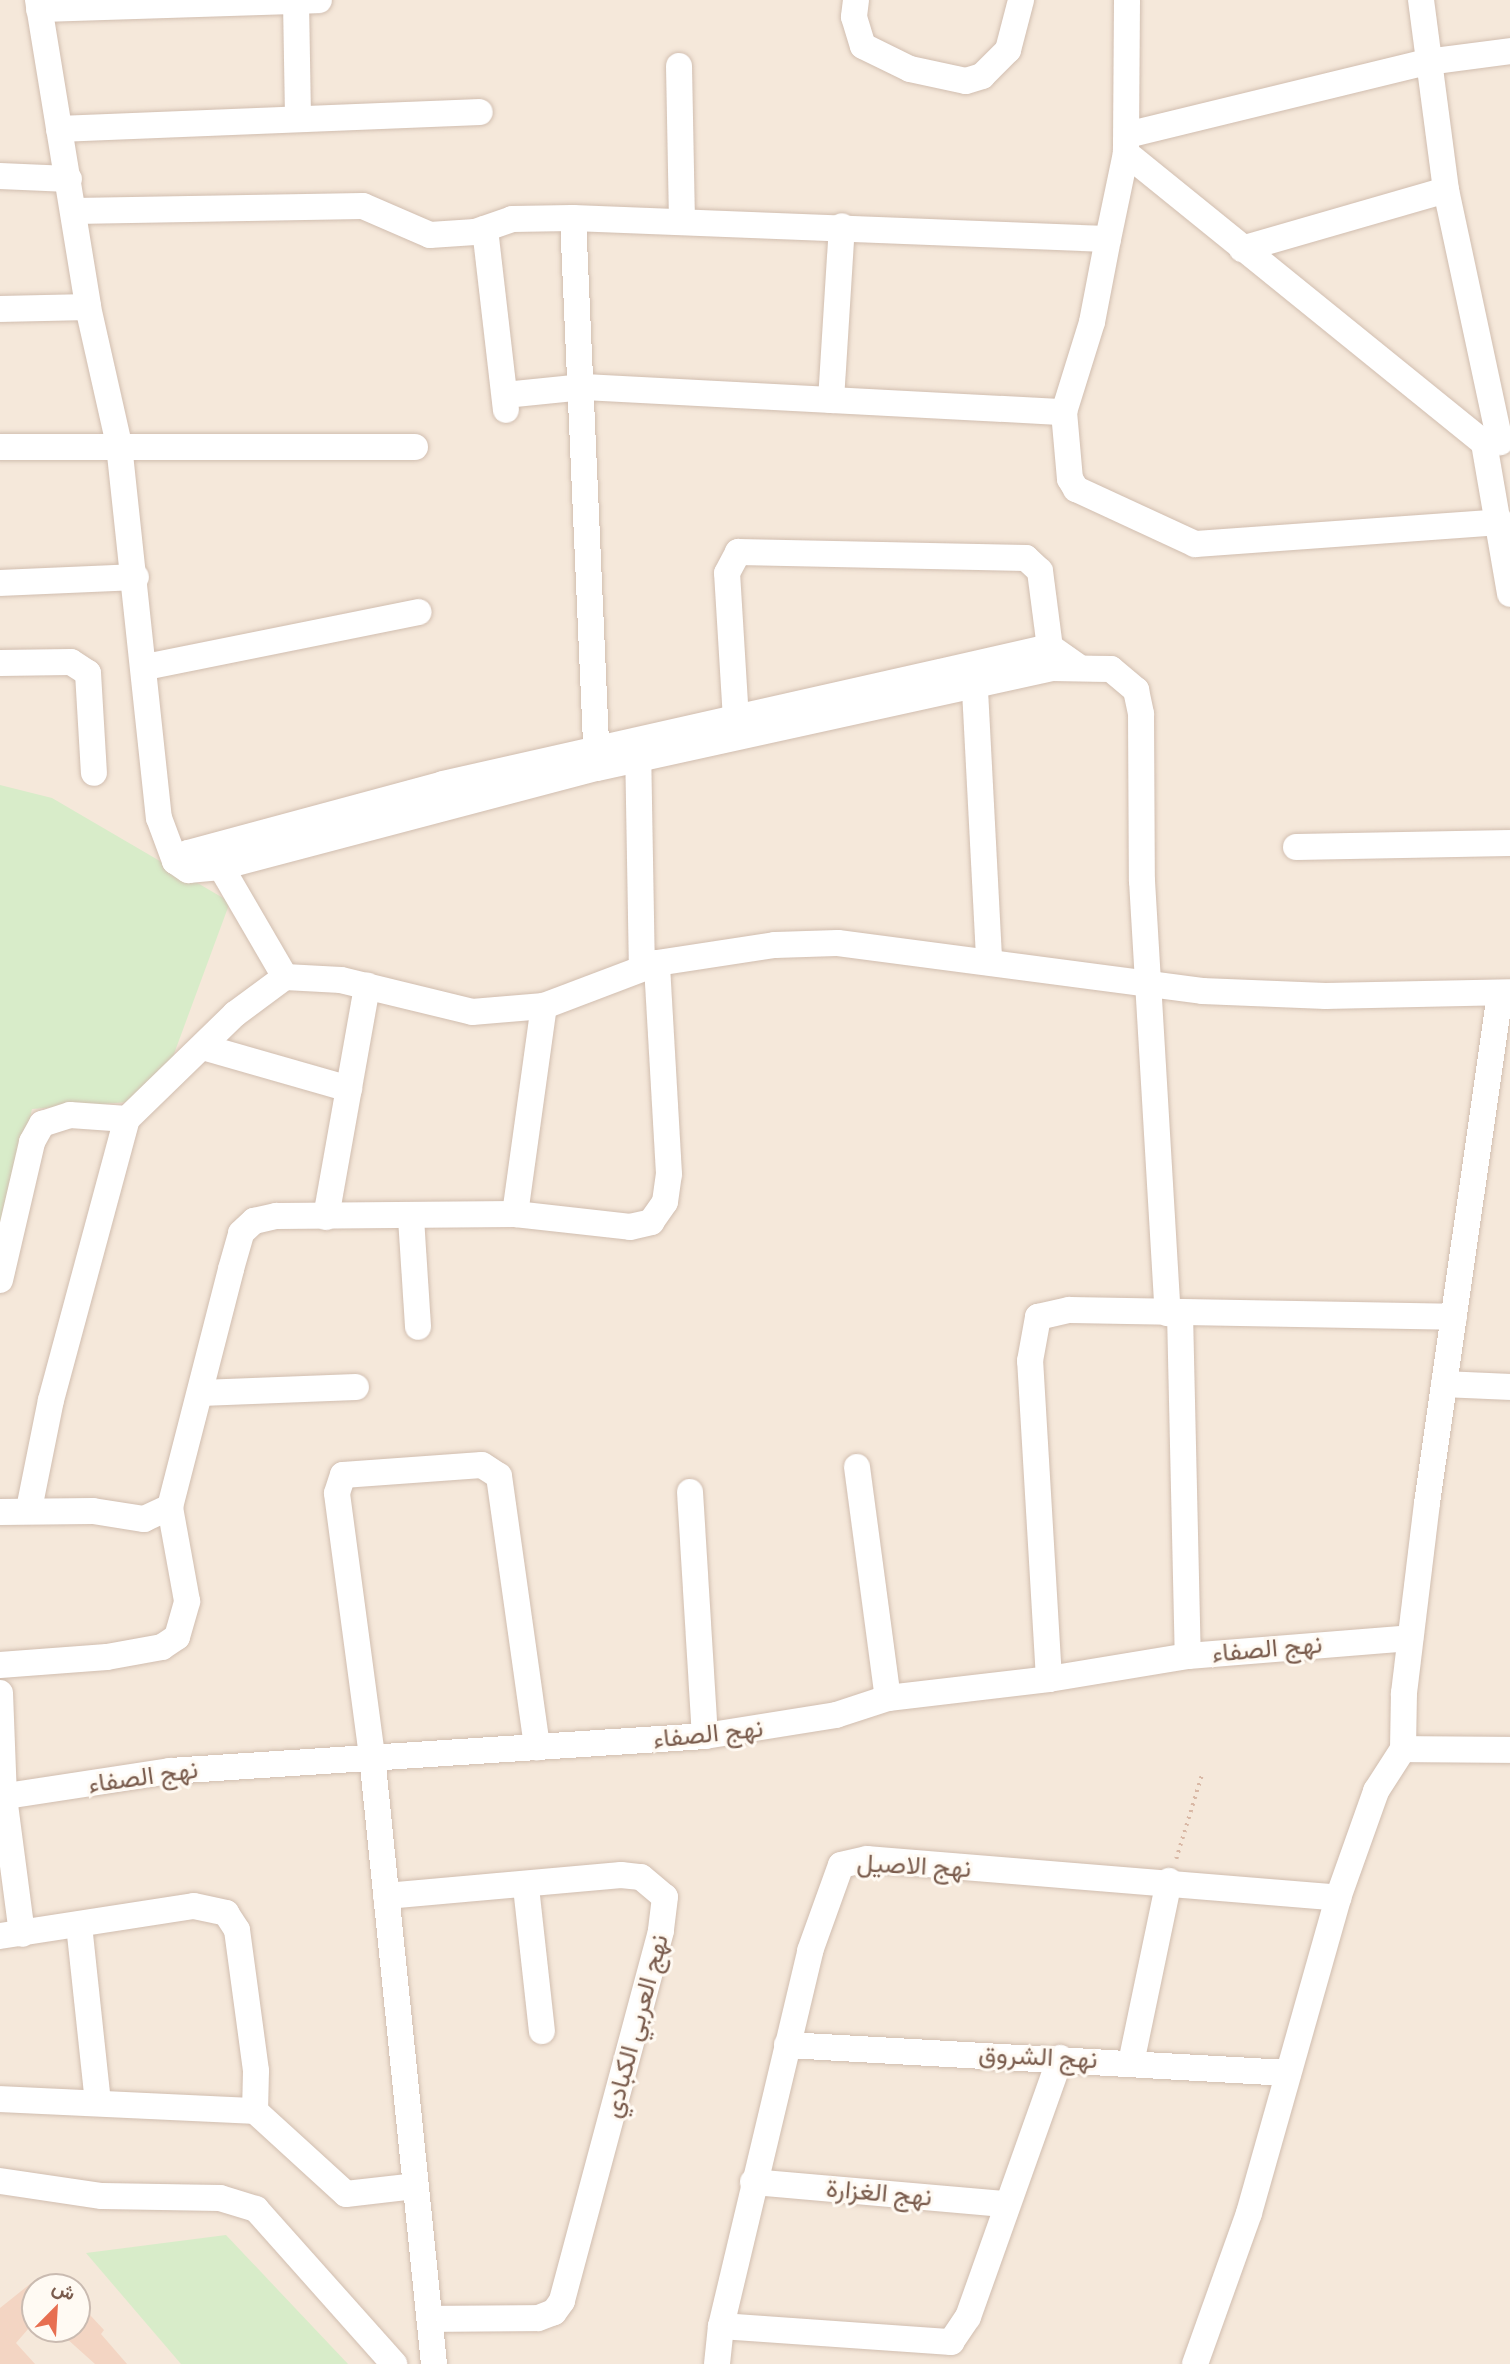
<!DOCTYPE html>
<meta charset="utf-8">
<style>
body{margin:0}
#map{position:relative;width:1510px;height:2364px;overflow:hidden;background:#fdf6ec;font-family:Karla,Vazirmatn,sans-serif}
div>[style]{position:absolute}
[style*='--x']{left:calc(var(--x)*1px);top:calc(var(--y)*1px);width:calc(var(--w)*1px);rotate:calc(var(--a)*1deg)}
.residential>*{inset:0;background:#f5e8da}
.green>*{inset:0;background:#d8ecc9}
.building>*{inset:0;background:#f3d5c3}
.path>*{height:3.5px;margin-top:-1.75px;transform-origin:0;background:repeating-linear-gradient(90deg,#d9b8a5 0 2px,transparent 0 7px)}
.roads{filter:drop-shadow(0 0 2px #d1beb0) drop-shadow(0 0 2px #d1beb0)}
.minor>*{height:26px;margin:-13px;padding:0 13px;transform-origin:13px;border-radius:13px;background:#fff}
span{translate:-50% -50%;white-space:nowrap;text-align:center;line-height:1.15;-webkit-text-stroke:6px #fffaf3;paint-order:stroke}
.street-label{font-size:26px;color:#7a5c4d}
.north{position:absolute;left:21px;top:2273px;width:70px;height:70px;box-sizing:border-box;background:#fffaf3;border:2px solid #cabbb1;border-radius:50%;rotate:24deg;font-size:19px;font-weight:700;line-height:28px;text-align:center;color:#7a5c4d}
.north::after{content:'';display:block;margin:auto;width:24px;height:32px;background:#e76f51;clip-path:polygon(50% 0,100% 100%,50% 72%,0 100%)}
</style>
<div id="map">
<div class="residential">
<i style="clip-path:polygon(evenodd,0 0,1510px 0,1510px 2364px,0 2364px,0 0,35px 2287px,77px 2287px,77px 2329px,35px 2329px,35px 2287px)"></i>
</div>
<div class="green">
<i style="clip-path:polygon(0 785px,52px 798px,230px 902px,157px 1100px,32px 1109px,0 1249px)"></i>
<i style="clip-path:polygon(226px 2235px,348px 2364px,181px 2364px,86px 2253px)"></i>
</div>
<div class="building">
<i style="clip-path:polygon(35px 2280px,35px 2321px,16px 2343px,35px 2364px,0 2364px,0 2308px)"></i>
<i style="clip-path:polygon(77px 2301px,104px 2330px,101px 2334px,127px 2364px,95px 2364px,56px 2329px,77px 2329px)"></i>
</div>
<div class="path">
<i style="--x:1176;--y:1859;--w:89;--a:-73"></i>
</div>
<div class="roads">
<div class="minor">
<i style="--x:38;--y:0;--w:311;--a:80.7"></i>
<i style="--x:88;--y:307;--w:141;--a:77.3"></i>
<i style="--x:119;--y:445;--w:375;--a:83.9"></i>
<i style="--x:159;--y:818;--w:46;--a:69.6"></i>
<i style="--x:175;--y:861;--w:16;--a:35"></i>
<i style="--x:188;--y:870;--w:33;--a:-5"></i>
<i style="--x:221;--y:867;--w:389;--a:-14.8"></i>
<i style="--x:597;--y:768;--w:466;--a:-12.4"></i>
<i style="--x:1052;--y:668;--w:59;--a:1"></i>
<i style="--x:1111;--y:669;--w:33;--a:40"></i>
<i style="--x:1136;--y:690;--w:25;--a:78"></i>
<i style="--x:1141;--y:714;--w:167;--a:89.7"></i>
<i style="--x:1142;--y:881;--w:433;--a:86.6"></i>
<i style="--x:856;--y:0;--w:17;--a:97"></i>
<i style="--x:854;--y:17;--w:30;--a:73"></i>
<i style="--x:863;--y:46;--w:52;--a:26.1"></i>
<i style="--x:910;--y:69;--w:57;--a:12.1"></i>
<i style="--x:966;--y:81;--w:17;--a:-17"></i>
<i style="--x:982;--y:76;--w:37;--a:-45"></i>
<i style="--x:1008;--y:50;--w:52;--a:-75.4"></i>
<i style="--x:1127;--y:0;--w:153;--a:90.4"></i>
<i style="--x:1126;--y:153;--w:461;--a:39"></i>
<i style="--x:1484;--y:443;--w:153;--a:80.2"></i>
<i style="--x:1421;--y:0;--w:192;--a:82.5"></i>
<i style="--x:1446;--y:190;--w:258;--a:77.9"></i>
<i style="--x:296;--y:2;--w:116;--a:89"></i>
<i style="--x:39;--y:9;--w:280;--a:-1.8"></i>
<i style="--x:679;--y:66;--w:153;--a:88.9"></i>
<i style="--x:59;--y:129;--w:421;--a:-2.3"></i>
<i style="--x:1127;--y:135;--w:309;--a:-13.7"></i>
<i style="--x:1427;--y:62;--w:84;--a:-7.5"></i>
<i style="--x:0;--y:176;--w:69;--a:2.5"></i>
<i style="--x:74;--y:211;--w:289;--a:-1"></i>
<i style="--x:363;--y:206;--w:73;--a:23.4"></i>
<i style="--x:430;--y:235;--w:45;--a:-3.8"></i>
<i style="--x:475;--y:232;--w:39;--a:-19"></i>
<i style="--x:512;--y:219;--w:61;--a:-0.9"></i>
<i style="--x:573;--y:218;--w:535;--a:2.25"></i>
<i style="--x:1108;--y:239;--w:88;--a:-78.2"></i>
<i style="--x:573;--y:218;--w:549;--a:87.49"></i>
<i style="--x:485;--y:229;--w:182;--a:83.4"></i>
<i style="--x:1242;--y:249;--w:212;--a:-16.1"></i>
<i style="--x:0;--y:309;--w:88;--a:-1.3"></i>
<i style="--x:505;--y:395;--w:79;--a:-5.8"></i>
<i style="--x:584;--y:387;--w:481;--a:3"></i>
<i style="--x:1064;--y:412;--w:94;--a:-72.7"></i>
<i style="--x:1092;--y:322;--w:85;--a:-79.1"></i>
<i style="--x:831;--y:400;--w:174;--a:-86.4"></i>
<i style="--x:1064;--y:412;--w:67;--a:84.9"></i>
<i style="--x:1070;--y:479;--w:12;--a:59"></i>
<i style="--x:1076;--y:489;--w:131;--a:24.8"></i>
<i style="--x:1195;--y:544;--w:307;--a:-4.1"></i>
<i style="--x:0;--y:447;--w:415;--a:0"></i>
<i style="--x:0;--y:583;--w:136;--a:-2.5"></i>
<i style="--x:0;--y:663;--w:71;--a:-0.8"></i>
<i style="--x:71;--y:662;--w:20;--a:33"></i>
<i style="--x:88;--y:673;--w:100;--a:86.6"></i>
<i style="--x:146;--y:667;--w:278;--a:-11.4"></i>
<i style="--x:974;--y:671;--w:288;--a:87"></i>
<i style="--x:737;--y:736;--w:163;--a:-93.5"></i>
<i style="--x:727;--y:573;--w:24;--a:-62"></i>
<i style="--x:738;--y:552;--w:288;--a:1.2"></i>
<i style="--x:1026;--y:558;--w:19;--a:43"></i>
<i style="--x:1040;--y:571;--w:93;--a:82.6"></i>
<i style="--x:638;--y:745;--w:222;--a:89"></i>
<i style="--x:1296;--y:847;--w:214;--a:-1.1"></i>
<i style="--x:175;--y:861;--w:15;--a:-32"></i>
<i style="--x:188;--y:853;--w:264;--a:-15.1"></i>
<i style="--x:443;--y:784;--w:622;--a:-12.72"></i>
<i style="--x:1050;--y:647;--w:33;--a:35"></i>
<i style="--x:221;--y:867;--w:127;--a:59.8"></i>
<i style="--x:203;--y:1047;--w:152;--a:16"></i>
<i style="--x:515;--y:1214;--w:210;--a:-82.1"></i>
<i style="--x:326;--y:1217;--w:235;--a:-79.9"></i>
<i style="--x:411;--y:1218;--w:109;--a:86.3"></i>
<i style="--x:0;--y:1280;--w:142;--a:-76.9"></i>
<i style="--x:32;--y:1142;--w:21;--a:-61"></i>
<i style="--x:42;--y:1124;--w:29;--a:-18"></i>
<i style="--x:70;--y:1115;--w:57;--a:4"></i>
<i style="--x:127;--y:1119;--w:151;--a:-44.2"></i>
<i style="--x:235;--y:1014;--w:62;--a:-36.5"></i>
<i style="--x:285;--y:977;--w:56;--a:3.1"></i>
<i style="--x:341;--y:980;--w:135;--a:13.7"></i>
<i style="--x:472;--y:1012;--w:72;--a:-4.8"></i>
<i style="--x:544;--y:1006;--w:121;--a:-20.8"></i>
<i style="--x:657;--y:963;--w:119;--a:-8.7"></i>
<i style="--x:775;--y:945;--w:63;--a:-1.8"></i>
<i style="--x:838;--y:943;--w:367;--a:7.5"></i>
<i style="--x:1202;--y:991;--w:124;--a:2.3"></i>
<i style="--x:1326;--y:996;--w:184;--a:-1.2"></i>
<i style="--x:1180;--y:1313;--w:343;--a:88.7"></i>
<i style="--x:1444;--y:1384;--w:66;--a:2.6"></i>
<i style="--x:201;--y:1393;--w:155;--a:-2.2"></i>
<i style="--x:857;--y:1467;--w:233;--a:82.4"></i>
<i style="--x:690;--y:1492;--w:244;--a:86.5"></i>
<i style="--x:29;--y:1509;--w:111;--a:-78.6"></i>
<i style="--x:51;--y:1400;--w:291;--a:-74.9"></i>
<i style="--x:0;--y:1512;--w:93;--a:-0.6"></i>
<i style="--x:93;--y:1511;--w:52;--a:8.9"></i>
<i style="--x:144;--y:1519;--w:29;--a:-25"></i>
<i style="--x:170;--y:1507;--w:246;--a:-75.6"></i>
<i style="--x:231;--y:1269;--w:37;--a:-74"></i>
<i style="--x:241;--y:1233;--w:18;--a:-43"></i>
<i style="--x:254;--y:1221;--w:23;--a:-13"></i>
<i style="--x:276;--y:1216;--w:239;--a:-0.5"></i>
<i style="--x:515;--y:1214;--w:116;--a:6.4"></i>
<i style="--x:630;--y:1227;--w:22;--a:-13"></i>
<i style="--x:651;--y:1222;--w:24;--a:-55"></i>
<i style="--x:665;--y:1202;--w:28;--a:-82"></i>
<i style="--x:669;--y:1174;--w:211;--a:-93.3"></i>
<i style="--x:0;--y:1665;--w:107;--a:-4.3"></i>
<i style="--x:107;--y:1657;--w:56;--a:-10.3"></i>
<i style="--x:162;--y:1647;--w:18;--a:-34"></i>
<i style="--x:177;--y:1637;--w:37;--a:-74"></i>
<i style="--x:187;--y:1601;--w:96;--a:-100.3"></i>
<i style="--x:1049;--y:1679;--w:319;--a:-93.4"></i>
<i style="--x:1030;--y:1361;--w:45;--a:-79.7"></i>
<i style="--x:1038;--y:1317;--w:32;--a:-13"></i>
<i style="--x:1069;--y:1310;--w:385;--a:1"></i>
<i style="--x:0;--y:1693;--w:104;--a:87.8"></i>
<i style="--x:4;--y:1797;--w:138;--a:82.5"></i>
<i style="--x:1403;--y:1749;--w:107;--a:0.5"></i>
<i style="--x:0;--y:1797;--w:172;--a:-8.7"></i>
<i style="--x:170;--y:1771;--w:536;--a:-3.74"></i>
<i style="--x:705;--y:1736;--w:133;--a:-9.1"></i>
<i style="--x:836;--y:1715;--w:55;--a:-18.1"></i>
<i style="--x:888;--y:1698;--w:162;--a:-6.7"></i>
<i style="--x:1049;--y:1679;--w:141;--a:-9.4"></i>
<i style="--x:1188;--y:1656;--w:223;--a:-4.6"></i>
<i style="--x:526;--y:1887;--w:145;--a:83.7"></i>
<i style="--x:386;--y:1896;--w:236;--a:-5.1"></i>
<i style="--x:621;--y:1875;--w:20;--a:6"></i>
<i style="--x:641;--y:1877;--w:31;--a:40"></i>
<i style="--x:665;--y:1897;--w:34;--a:97"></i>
<i style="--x:661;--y:1931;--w:383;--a:105"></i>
<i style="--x:562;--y:2301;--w:14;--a:126"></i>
<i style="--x:554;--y:2312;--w:17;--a:159"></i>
<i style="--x:538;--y:2318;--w:105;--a:179.5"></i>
<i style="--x:79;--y:1925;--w:178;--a:83.9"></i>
<i style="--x:0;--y:1936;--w:196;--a:-8.8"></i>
<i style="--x:194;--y:1906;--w:33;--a:12"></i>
<i style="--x:226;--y:1913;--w:20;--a:57"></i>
<i style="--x:237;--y:1930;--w:142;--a:82.3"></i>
<i style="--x:256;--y:2071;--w:40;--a:91.4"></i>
<i style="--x:787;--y:2045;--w:502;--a:3.2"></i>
<i style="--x:1131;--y:2063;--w:186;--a:-78.2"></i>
<i style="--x:0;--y:2099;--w:255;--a:2.7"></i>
<i style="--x:255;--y:2111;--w:123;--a:42.4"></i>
<i style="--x:346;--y:2194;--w:69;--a:-6.6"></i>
<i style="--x:0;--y:2181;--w:103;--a:8.4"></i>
<i style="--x:102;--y:2196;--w:118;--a:1"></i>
<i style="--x:220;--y:2198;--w:38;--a:17"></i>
<i style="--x:256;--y:2209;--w:208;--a:48.3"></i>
<i style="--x:753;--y:2182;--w:253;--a:5"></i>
<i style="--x:721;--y:2326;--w:231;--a:4"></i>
<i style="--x:951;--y:2342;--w:30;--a:-56"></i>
<i style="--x:968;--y:2317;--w:275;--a:-70.4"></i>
<i style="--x:434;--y:2364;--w:611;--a:-95.82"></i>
<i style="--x:372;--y:1756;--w:265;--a:-97.6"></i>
<i style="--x:337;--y:1493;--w:19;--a:-72"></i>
<i style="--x:343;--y:1475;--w:139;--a:-4.1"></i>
<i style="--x:482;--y:1465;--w:20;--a:33"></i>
<i style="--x:499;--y:1476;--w:274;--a:82"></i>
<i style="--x:717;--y:2364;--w:38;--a:-84"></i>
<i style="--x:721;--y:2326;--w:385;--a:-76.6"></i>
<i style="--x:810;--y:1951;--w:91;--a:-70.2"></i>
<i style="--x:841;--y:1865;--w:27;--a:-13"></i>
<i style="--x:867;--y:1859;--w:473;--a:4.7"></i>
<i style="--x:1195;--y:2364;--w:160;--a:-70.3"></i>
<i style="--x:1249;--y:2213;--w:327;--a:-74.2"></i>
<i style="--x:1338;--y:1898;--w:114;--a:-70.4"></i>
<i style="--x:1376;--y:1791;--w:50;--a:-57.3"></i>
<i style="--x:1403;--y:1749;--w:56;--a:-89"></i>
<i style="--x:1404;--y:1693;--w:191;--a:-83.1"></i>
<i style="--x:1427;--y:1503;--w:514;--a:-81.84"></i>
</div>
</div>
<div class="street-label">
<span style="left:1267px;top:1649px;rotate:-5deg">نهج الصفاء</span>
<span style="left:708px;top:1734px;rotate:-6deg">نهج الصفاء</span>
<span style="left:143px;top:1777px;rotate:-8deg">نهج الصفاء</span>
<span style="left:914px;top:1866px;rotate:3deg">نهج الاصيل</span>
<span style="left:636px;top:2026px;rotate:-75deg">نهج العربي الكبادي</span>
<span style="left:1038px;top:2057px;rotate:3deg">نهج الشروق</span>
<span style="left:879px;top:2193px;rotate:5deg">نهج الغزارة</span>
</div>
<div class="north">ش</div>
</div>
